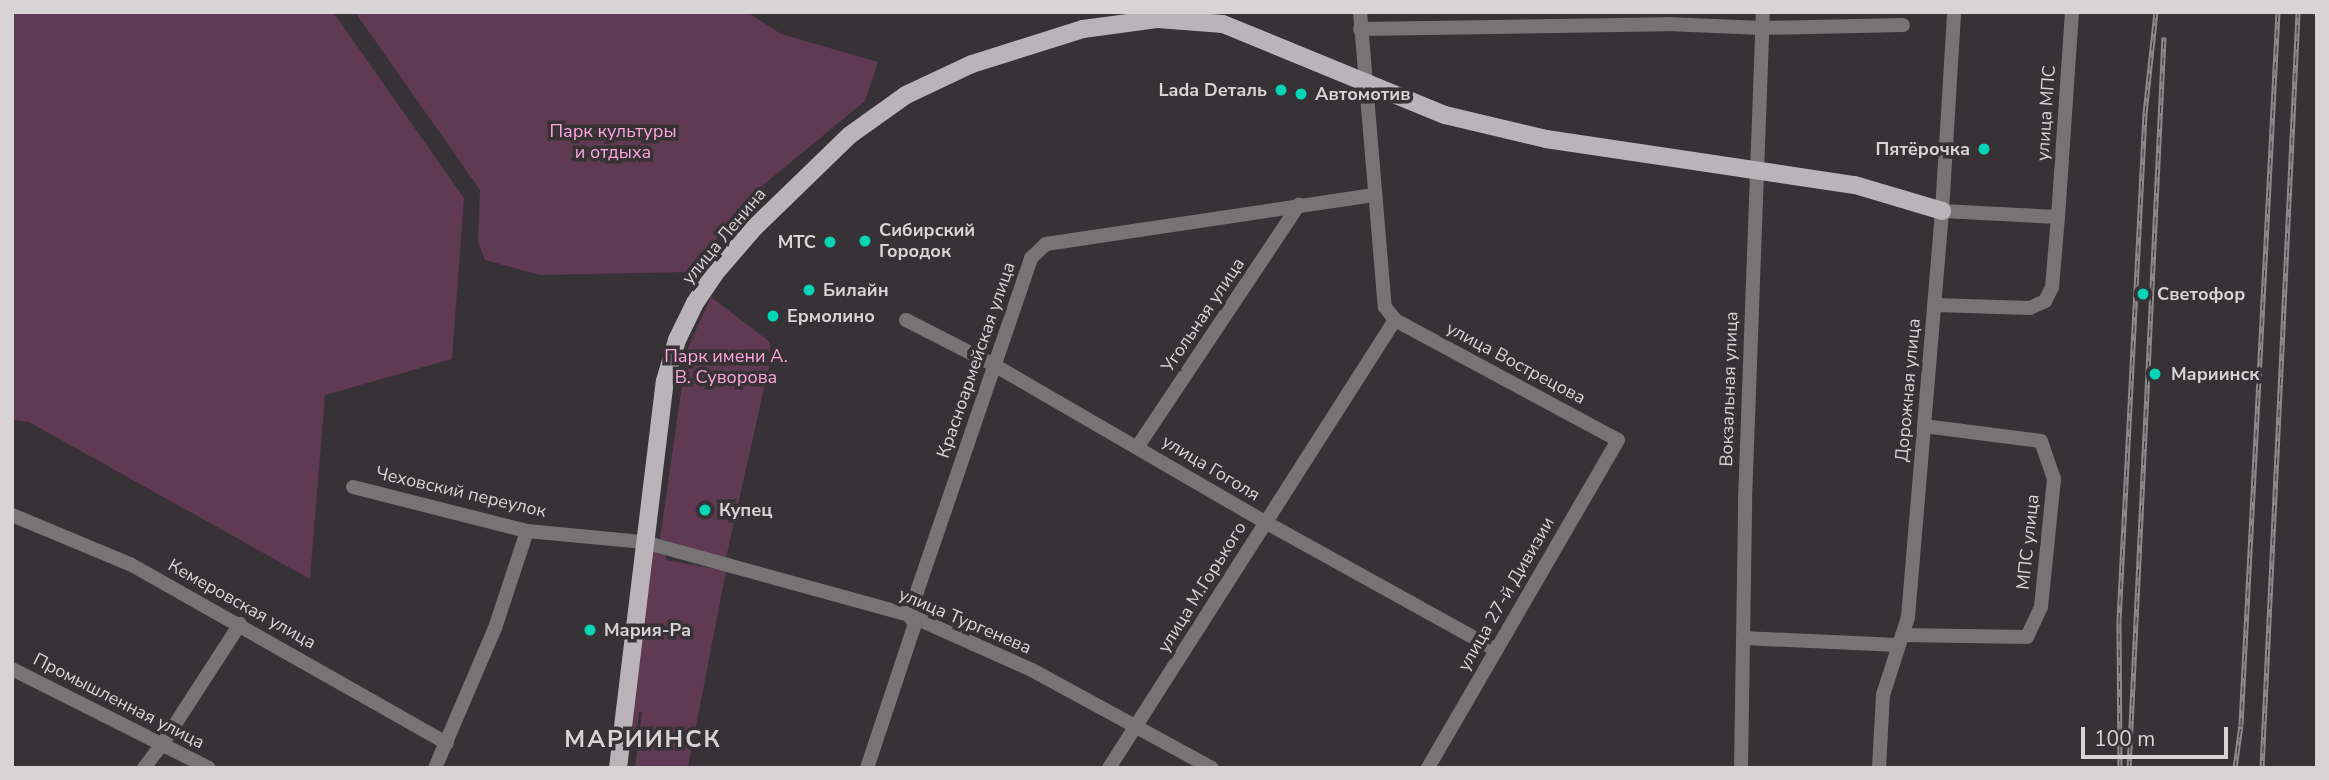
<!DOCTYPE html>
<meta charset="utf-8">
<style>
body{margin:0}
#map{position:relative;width:2329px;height:780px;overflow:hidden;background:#373235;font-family:"Nunito Sans",sans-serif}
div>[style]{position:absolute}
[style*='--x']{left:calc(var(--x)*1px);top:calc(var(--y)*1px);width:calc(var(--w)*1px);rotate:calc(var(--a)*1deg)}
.green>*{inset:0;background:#603952}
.minor>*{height:14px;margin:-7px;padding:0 7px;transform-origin:7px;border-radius:7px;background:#777476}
.major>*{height:18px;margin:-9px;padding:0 9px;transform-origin:9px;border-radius:9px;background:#bab4b8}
.rail>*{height:5px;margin-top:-2.5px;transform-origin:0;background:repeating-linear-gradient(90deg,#373235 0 8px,#8e8a8c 0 16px);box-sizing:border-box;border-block:2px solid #8e8a8c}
.dots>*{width:19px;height:19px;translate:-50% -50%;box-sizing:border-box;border:4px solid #373235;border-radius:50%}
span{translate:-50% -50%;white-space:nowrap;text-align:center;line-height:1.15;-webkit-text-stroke:7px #373235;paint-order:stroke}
.poi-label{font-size:18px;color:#d8d4d6;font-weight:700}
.right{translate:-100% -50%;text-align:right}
.left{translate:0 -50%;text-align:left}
.street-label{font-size:18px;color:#d8d4d6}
.park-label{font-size:18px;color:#fea5df}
.district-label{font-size:24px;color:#d8d4d6;font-weight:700;letter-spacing:2px}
.frame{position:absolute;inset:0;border:14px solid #d8d4d6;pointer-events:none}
.scale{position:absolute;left:2081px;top:727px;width:147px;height:32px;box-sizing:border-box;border:4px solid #d8d4d6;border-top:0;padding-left:9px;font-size:21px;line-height:24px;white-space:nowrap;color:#d8d4d6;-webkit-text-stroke:5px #373235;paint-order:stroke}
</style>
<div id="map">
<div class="green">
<i style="clip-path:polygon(12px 12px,333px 12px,464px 198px,452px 359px,325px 395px,310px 579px,29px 422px,12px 420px)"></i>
<i style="clip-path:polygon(355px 12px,747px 12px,781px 34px,878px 62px,865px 101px,757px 190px,689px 272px,540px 275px,485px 260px,478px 242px,480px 190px)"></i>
<i style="clip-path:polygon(711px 297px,770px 342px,770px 362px,726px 558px,660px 539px,687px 350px)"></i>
<i style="clip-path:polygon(652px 548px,666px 551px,666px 560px,726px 571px,688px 768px,635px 768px,642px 712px,639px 712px,636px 737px,630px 736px)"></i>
</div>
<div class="minor">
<i style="--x:1360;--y:12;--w:296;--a:85.2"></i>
<i style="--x:1385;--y:307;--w:16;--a:52"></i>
<i style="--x:1395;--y:320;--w:253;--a:28.3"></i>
<i style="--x:1618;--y:440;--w:379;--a:120.1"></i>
<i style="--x:1360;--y:29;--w:307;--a:-0.9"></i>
<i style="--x:1667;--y:24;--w:95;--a:2.4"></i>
<i style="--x:1762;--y:28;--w:141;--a:-1.2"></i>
<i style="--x:2058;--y:217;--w:205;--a:-86.1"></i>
<i style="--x:1934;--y:305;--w:96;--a:1.8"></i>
<i style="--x:2030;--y:308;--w:17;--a:-25"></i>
<i style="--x:2045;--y:301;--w:16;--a:-63"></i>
<i style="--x:2052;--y:287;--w:70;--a:-85.1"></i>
<i style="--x:2058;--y:217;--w:116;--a:-177"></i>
<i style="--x:906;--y:320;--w:99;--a:27.1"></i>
<i style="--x:994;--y:365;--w:313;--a:30.1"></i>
<i style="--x:1265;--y:522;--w:264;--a:29"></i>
<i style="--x:1138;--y:446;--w:290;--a:-56.3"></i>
<i style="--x:353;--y:487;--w:179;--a:14.2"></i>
<i style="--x:527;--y:531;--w:118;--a:5.4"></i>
<i style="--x:644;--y:542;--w:275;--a:15.4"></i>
<i style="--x:909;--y:615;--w:135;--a:24.1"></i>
<i style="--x:1032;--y:670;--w:205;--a:28.6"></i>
<i style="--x:12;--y:515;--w:128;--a:22.6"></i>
<i style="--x:130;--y:564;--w:364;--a:29.5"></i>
<i style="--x:1902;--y:635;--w:125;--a:0.9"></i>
<i style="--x:2027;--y:637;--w:33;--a:-65"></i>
<i style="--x:2041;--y:607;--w:129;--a:-84.2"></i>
<i style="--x:2054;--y:479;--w:40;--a:-108.9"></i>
<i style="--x:2041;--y:441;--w:118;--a:-172.7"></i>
<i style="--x:1743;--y:638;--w:155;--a:2.6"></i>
<i style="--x:12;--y:669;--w:220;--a:26.7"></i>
<i style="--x:144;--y:768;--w:31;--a:-53"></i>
<i style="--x:163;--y:743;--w:142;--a:-57.1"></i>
<i style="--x:435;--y:768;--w:152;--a:-66.8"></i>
<i style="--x:495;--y:628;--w:102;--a:-71.7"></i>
<i style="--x:867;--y:768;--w:152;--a:-71.6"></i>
<i style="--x:915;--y:624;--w:11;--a:-124"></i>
<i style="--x:909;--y:615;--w:377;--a:-71.1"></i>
<i style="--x:1031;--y:258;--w:21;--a:-43"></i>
<i style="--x:1046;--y:244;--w:333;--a:-8.5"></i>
<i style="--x:1109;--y:768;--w:532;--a:-57.45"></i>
<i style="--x:1741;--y:768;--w:268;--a:-89.1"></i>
<i style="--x:1745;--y:500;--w:488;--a:-87.9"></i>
<i style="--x:1879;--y:768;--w:73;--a:-86.9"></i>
<i style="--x:1883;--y:695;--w:82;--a:-72.2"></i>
<i style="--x:1908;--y:617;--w:407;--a:-85.2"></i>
<i style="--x:1942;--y:211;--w:199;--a:-86.5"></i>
</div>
<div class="major">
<i style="--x:618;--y:768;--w:390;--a:-83.1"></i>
<i style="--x:665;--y:381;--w:43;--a:-73.7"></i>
<i style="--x:677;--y:340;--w:41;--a:-64.1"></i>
<i style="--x:695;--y:303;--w:36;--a:-56"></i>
<i style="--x:715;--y:273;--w:61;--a:-49"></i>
<i style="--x:755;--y:227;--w:132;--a:-44.1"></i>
<i style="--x:850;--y:135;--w:69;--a:-35.5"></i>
<i style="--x:906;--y:95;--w:73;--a:-25.2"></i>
<i style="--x:972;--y:64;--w:116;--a:-17.5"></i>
<i style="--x:1083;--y:29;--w:76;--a:-7.6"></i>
<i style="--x:1158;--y:19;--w:65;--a:4.4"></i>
<i style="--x:1223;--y:24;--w:240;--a:22.3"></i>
<i style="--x:1445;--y:115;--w:104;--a:13.4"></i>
<i style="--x:1546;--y:139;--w:312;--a:8.5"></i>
<i style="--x:1855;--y:185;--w:91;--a:16.6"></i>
</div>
<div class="rail">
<i style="--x:2120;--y:768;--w:148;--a:-90.4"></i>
<i style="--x:2119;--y:620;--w:508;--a:-87.06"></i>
<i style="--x:2145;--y:113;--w:102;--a:-83.8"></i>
<i style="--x:2129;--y:768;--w:732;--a:-87.26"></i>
<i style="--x:2235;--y:768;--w:43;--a:-82.1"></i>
<i style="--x:2241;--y:725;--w:714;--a:-87.03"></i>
<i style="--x:2262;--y:768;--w:757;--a:-87.27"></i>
</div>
<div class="dots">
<i style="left:1281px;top:90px;background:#03d5b6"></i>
<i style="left:1301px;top:94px;background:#03d5b6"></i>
<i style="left:1984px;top:149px;background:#03d5b6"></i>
<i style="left:865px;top:241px;background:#03d5b6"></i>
<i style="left:830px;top:242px;background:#03d5b6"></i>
<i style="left:809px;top:290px;background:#03d5b6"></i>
<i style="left:2143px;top:294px;background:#03d5b6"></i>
<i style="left:773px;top:316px;background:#03d5b6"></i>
<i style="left:2155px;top:374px;background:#03d5b6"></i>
<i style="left:705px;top:510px;background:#03d5b6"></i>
<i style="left:590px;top:630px;background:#03d5b6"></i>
</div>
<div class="poi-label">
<span class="right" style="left:1267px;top:90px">Lada Dеталь</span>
<span class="left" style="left:1315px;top:94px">Автомотив</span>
<span class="right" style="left:1970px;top:149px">Пятёрочка</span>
<span class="left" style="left:879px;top:241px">Сибирский<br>Городок</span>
<span class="right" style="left:816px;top:242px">МТС</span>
<span class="left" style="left:823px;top:290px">Билайн</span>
<span class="left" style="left:2157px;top:294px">Светофор</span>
<span class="left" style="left:787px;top:316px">Ермолино</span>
<span class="left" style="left:2171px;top:374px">Мариинск</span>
<span class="left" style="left:719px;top:510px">Купец</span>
<span class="left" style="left:604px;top:630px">Мария-Ра</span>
</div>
<div class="street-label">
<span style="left:2046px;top:113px;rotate:-86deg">улица МПС</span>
<span style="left:724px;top:236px;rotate:-50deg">улица Ленина</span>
<span style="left:1203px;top:315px;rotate:-56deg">Угольная улица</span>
<span style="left:976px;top:360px;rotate:-71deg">Красноармейская улица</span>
<span style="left:1516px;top:363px;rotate:28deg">улица Вострецова</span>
<span style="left:1729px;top:389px;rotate:-88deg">Вокзальная улица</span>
<span style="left:1908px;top:390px;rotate:-85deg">Дорожная улица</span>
<span style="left:1211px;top:468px;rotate:31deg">улица Гоголя</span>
<span style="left:461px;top:492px;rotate:13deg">Чеховский переулок</span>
<span style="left:2028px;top:542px;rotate:-84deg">МПС улица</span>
<span style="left:1202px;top:587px;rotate:-58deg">улица М.Горького</span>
<span style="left:1506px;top:594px;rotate:-60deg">улица 27-й Дивизии</span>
<span style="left:242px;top:604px;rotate:29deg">Кемеровская улица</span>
<span style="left:965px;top:621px;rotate:23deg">улица Тургенева</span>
<span style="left:119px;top:701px;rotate:27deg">Промышленная улица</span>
</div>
<div class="park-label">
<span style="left:613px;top:142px">Парк культуры<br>и отдыха</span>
<span style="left:726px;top:367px">Парк имени А.<br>В. Суворова</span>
</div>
<div class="district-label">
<span style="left:643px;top:740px">МАРИИНСК</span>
</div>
<div class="frame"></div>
<div class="scale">100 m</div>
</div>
